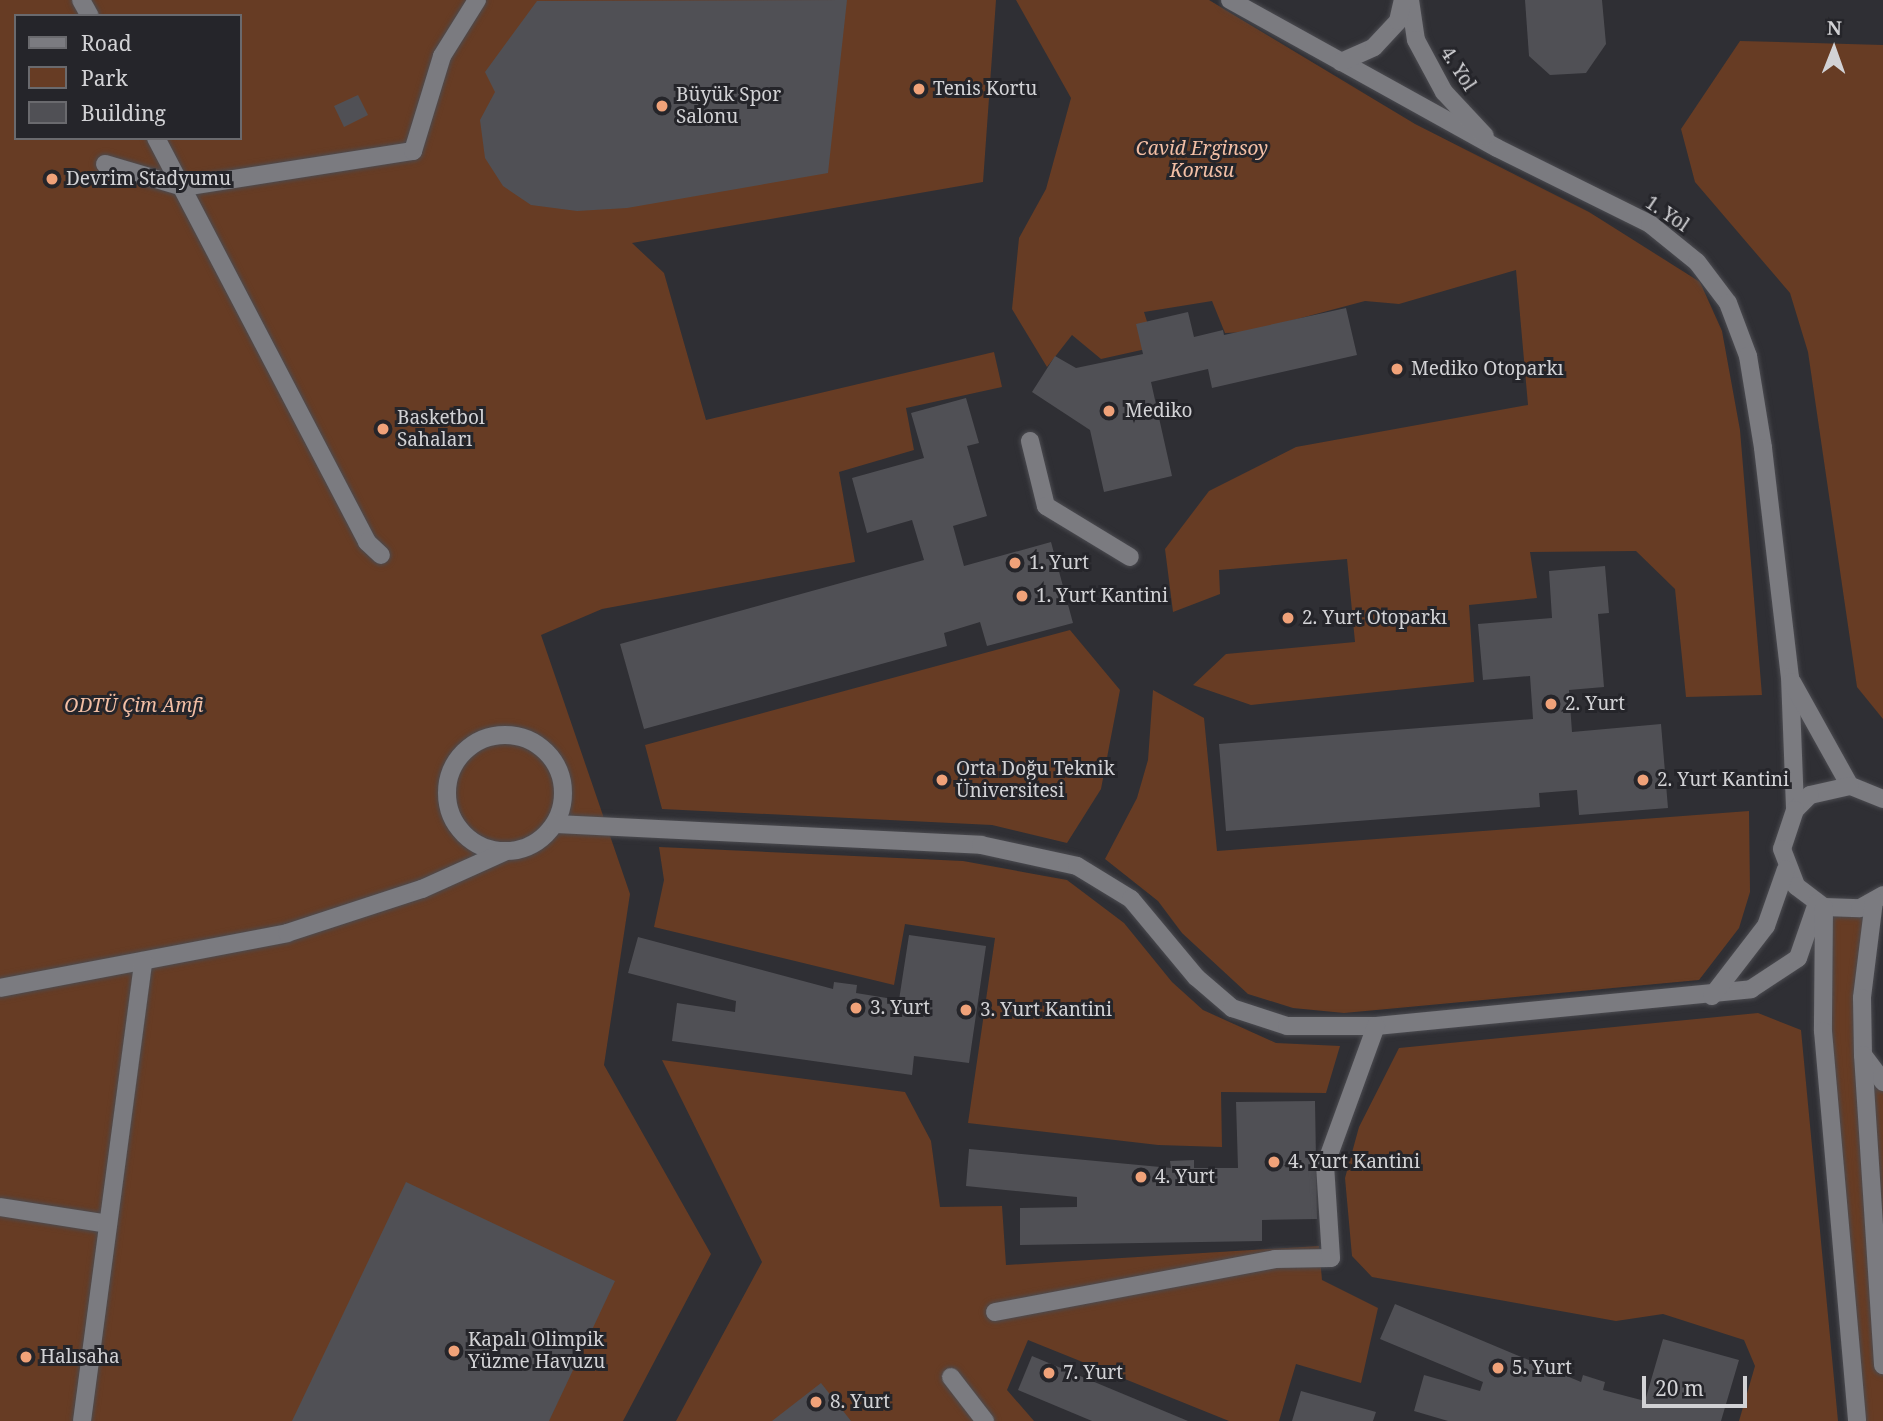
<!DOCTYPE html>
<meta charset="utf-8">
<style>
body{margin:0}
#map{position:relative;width:1883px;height:1421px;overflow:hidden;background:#2f2f34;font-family:"Noto Serif",serif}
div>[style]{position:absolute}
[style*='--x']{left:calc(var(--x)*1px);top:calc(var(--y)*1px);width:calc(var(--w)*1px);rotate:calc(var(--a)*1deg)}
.green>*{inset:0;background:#673c24}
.building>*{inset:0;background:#505055}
.roads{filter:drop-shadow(0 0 2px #4b4b50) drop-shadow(0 0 2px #4b4b50)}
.minor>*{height:18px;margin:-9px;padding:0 9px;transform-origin:9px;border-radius:9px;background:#7b7b80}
.minor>.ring{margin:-9px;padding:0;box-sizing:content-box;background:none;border:18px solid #7b7b80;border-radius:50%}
.dots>*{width:19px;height:19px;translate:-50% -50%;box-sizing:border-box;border:4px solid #25252a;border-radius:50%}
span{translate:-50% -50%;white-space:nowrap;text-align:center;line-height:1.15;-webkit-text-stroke:6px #25252a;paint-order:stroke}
.street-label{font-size:19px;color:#d2d2d5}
.poi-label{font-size:19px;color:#d2d2d5}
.left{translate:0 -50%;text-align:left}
.park-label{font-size:19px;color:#f3bfa5;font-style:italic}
.legend{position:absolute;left:14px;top:14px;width:228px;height:126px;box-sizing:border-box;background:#25252a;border:2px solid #6a6a6e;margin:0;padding:9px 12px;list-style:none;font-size:21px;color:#d2d2d5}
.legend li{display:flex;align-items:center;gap:14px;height:35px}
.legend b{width:35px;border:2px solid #6a6a6e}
.north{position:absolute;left:1799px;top:14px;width:70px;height:70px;-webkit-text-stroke:5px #25252a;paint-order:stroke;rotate:1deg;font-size:19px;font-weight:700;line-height:28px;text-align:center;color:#d2d2d5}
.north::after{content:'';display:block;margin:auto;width:24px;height:32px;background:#d2d2d5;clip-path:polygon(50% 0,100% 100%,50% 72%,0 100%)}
.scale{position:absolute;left:1642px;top:1376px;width:105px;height:32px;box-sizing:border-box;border:4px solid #d2d2d5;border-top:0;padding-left:9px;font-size:21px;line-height:24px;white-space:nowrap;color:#d2d2d5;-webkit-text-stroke:5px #25252a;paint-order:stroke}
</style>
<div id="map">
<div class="green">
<i style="clip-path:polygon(evenodd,0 0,996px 0,983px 182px,632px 243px,664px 273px,706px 420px,994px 352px,1002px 387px,906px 408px,914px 450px,839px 472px,855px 562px,602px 609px,541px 635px,630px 894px,604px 1065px,711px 1254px,623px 1421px,0 1421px,0 0,16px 16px,240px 16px,240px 138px,16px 138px,16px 16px)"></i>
<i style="clip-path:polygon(1016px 0,1209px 0,1415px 124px,1589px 212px,1700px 282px,1722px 331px,1740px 430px,1762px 695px,1686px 697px,1675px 589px,1636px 551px,1530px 552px,1537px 598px,1469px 605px,1474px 682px,1251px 705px,1193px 685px,1226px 654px,1355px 642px,1347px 559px,1219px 570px,1220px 594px,1173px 612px,1165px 549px,1209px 491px,1296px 447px,1528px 405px,1516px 270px,1399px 304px,1365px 301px,1248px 332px,1225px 333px,1212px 301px,1144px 312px,1155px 347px,1101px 359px,1072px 335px,1047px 367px,1012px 309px,1019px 238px,1046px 189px,1071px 98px)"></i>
<i style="clip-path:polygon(1740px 41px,1883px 45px,1883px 719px,1857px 687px,1808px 352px,1790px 293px,1695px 182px,1681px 129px)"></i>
<i style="clip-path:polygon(1070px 630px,1120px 690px,1101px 789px,1067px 843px,992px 825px,662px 809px,645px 745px)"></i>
<i style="clip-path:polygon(1153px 690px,1204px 718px,1217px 851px,1749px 811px,1750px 892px,1739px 928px,1699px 980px,1344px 1013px,1293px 1008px,1248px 994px,1182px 933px,1158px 901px,1105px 859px,1137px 798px,1148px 760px)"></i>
<i style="clip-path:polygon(659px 847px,963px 861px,1067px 880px,1124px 923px,1172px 982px,1203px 1010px,1276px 1043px,1340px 1046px,1326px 1093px,1221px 1092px,1222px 1147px,1158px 1145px,968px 1123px,995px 938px,905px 924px,894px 985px,654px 927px,664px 880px)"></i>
<i style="clip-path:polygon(1874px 901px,1863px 1055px,1883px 1082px,1883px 1421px,1857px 1421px,1824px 907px)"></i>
<i style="clip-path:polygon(1758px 1013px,1801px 1030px,1838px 1421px,1739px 1421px,1755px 1366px,1744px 1340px,1663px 1314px,1616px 1321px,1372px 1277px,1352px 1256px,1345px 1178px,1359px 1127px,1399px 1048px)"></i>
<i style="clip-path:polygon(662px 1060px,905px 1092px,931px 1141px,940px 1207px,1002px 1206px,1006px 1265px,1319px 1246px,1322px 1280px,1378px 1308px,1361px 1383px,1296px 1364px,1279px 1421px,1229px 1421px,1028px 1340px,1007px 1390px,1034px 1421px,676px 1421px,762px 1262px)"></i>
</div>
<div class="building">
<i style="clip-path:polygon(847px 0,828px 173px,627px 208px,577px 211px,531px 205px,503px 186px,485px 158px,480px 120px,495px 92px,485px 72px,537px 1px)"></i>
<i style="clip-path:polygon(1525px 0,1602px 0,1606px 44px,1586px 73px,1550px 75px,1529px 56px)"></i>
<i style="clip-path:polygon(358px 95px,368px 115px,344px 127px,334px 106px)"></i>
<i style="clip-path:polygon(1346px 308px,1357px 355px,1212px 388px,1208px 369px,1151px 382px,1172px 476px,1104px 492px,1090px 430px,1032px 392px,1055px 356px,1076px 368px,1143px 354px,1136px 324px,1188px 312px,1194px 337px,1223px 330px,1224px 335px)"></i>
<i style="clip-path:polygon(966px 398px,979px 443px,967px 446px,987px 516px,953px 526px,964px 566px,1051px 542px,1073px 623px,987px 646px,980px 622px,944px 633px,947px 646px,644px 729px,620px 644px,924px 560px,912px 520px,867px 533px,852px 478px,924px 458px,911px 413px)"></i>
<i style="clip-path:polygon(1605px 566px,1609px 613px,1598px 614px,1604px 687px,1569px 690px,1572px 732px,1661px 724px,1668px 808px,1579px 815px,1577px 790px,1539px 793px,1540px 807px,1226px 831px,1219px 744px,1533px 719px,1530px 676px,1483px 680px,1478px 624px,1552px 618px,1549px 571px)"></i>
<i style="clip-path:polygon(909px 935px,986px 946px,969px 1063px,914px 1056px,912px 1075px,672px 1041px,677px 1003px,735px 1012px,736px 1001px,628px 973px,638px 937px,833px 989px,834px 982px,857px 985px,856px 993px,899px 1000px)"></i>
<i style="clip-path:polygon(1315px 1101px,1317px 1219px,1262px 1220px,1262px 1241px,1020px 1245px,1020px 1208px,1077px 1207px,1077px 1197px,966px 1186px,969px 1149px,1171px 1168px,1170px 1161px,1194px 1160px,1194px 1168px,1238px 1168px,1236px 1102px)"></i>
<i style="clip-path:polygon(406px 1182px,615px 1281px,549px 1421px,292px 1421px)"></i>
<i style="clip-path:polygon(1395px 1304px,1581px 1382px,1583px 1375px,1605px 1382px,1603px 1390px,1645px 1401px,1663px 1339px,1739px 1360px,1721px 1421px,1448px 1421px,1414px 1411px,1424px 1375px,1480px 1391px,1483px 1382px,1380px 1339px)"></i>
<i style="clip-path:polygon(1032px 1356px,1188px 1421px,1092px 1421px,1018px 1390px)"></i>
<i style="clip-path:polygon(821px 1383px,851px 1421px,772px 1421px)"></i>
<i style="clip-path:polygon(1301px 1391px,1376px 1412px,1373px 1421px,1292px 1421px)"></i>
</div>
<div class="roads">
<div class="minor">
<i style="--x:81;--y:0;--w:18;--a:61"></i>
<i style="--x:1230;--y:0;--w:305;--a:29"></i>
<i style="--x:1497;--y:148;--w:171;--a:26.4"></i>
<i style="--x:1650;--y:224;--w:60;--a:39"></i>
<i style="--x:1697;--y:262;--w:51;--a:52.9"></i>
<i style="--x:1728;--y:303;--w:57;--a:69.3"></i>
<i style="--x:1748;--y:356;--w:93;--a:80.7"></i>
<i style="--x:1763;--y:448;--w:231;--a:83.3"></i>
<i style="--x:1790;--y:677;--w:133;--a:87.8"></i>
<i style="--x:1410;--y:0;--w:40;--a:81.5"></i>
<i style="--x:1416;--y:40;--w:59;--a:61.7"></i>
<i style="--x:1444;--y:92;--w:60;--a:47"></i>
<i style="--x:1341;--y:62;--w:36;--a:-24"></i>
<i style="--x:1374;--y:47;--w:35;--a:-47"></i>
<i style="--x:1398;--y:21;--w:22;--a:-77"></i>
<i style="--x:156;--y:138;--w:456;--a:62.4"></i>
<i style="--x:367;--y:542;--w:19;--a:43"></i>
<i style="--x:105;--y:164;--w:81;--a:16.4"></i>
<i style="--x:183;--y:187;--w:233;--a:-8.9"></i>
<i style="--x:413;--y:151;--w:99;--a:-73"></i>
<i style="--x:442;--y:56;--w:66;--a:-58"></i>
<i style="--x:1030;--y:441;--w:67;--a:76.2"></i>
<i style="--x:1046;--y:506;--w:98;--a:31.3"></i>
<i style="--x:1792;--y:682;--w:119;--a:60.9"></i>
<i class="ring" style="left:447px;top:735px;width:98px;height:98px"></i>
<i style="--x:1883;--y:799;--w:35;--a:-158"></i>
<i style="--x:1850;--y:786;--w:41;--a:167.3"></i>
<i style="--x:1810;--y:795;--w:21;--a:135"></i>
<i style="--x:1795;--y:810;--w:41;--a:108.4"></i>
<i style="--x:1782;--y:849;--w:40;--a:69"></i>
<i style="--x:1796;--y:886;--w:35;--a:37"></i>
<i style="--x:1824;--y:907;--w:36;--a:2"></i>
<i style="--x:1860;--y:908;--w:26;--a:-29"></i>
<i style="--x:555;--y:824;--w:427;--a:2.8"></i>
<i style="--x:981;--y:845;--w:98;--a:12.3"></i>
<i style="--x:1077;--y:866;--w:63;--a:31.4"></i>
<i style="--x:1131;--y:899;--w:102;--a:50.2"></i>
<i style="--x:1196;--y:977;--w:48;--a:40.7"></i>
<i style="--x:1232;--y:1008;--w:58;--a:18.1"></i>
<i style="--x:1287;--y:1026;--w:89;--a:0"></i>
<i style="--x:1376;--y:1026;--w:377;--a:-5.6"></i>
<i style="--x:1751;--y:989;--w:56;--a:-33.4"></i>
<i style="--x:1798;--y:958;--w:58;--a:-70.9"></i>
<i style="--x:1874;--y:901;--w:98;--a:97.1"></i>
<i style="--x:1862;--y:998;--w:57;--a:89"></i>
<i style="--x:1863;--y:1055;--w:34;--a:53"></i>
<i style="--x:1824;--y:907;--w:124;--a:90.5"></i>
<i style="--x:1823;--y:1031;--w:391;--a:85"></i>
<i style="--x:0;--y:988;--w:292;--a:-10.8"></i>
<i style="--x:287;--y:933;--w:142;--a:-18.1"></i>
<i style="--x:422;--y:889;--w:90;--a:-24.3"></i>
<i style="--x:1712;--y:996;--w:88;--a:-52.4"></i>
<i style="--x:1766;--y:926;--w:60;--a:-70.7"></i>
<i style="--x:1863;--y:1055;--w:311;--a:86.3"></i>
<i style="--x:0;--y:1207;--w:109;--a:8.9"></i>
<i style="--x:995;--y:1312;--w:285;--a:-10.7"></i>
<i style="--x:1275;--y:1259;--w:56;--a:-1"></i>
<i style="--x:1331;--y:1258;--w:92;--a:-93.7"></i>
<i style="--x:1325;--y:1166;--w:149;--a:-70"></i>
<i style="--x:951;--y:1377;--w:56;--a:52.3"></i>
<i style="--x:82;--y:1421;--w:464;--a:-82.4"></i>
</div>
</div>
<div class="dots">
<i style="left:919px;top:89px;background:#f0a279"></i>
<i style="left:662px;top:106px;background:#f0a279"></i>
<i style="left:52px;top:179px;background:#f0a279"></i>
<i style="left:1397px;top:369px;background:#f0a279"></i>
<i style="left:1109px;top:411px;background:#f0a279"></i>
<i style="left:383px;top:429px;background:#f0a279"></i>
<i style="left:1015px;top:563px;background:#f0a279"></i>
<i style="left:1022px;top:596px;background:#f0a279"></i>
<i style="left:1288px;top:618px;background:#f0a279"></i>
<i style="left:1551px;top:704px;background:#f0a279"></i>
<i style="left:942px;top:780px;background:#f0a279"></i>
<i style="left:1643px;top:780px;background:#f0a279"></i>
<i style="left:856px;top:1008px;background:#f0a279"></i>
<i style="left:966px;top:1010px;background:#f0a279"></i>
<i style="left:1274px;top:1162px;background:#f0a279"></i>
<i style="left:1141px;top:1177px;background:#f0a279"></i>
<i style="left:454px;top:1351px;background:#f0a279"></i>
<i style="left:26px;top:1357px;background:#f0a279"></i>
<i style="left:1498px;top:1368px;background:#f0a279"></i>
<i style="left:1049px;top:1373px;background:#f0a279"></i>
<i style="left:816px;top:1402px;background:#f0a279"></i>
</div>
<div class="street-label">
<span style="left:1458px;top:69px;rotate:57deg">4. Yol</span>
<span style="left:1667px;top:214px;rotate:34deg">1. Yol</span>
</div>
<div class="poi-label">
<span class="left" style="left:933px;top:89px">Tenis Kortu</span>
<span class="left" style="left:676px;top:106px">Büyük Spor<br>Salonu</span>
<span class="left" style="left:66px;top:179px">Devrim Stadyumu</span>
<span class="left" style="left:1411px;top:369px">Mediko Otoparkı</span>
<span class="left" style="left:1125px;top:411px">Mediko</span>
<span class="left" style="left:397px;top:429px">Basketbol<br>Sahaları</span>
<span class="left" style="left:1029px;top:563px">1. Yurt</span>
<span class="left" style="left:1036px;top:596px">1. Yurt Kantini</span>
<span class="left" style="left:1302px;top:618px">2. Yurt Otoparkı</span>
<span class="left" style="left:1565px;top:704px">2. Yurt</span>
<span class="left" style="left:956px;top:780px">Orta Doğu Teknik<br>Üniversitesi</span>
<span class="left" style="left:1657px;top:780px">2. Yurt Kantini</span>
<span class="left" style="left:870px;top:1008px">3. Yurt</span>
<span class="left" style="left:980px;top:1010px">3. Yurt Kantini</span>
<span class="left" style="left:1288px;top:1162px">4. Yurt Kantini</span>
<span class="left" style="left:1155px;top:1177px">4. Yurt</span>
<span class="left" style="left:468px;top:1351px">Kapalı Olimpik<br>Yüzme Havuzu</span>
<span class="left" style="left:40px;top:1357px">Halısaha</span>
<span class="left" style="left:1512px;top:1368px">5. Yurt</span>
<span class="left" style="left:1063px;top:1373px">7. Yurt</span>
<span class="left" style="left:830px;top:1402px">8. Yurt</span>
</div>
<div class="park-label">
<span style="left:1202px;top:160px">Cavid Erginsoy<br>Korusu</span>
<span style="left:134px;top:706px">ODTÜ Çim Amfi</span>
</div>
<ul class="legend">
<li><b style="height:9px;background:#7b7b80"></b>Road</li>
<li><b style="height:19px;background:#673c24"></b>Park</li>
<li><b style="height:19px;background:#505055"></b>Building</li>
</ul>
<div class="north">N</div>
<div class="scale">20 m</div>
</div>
